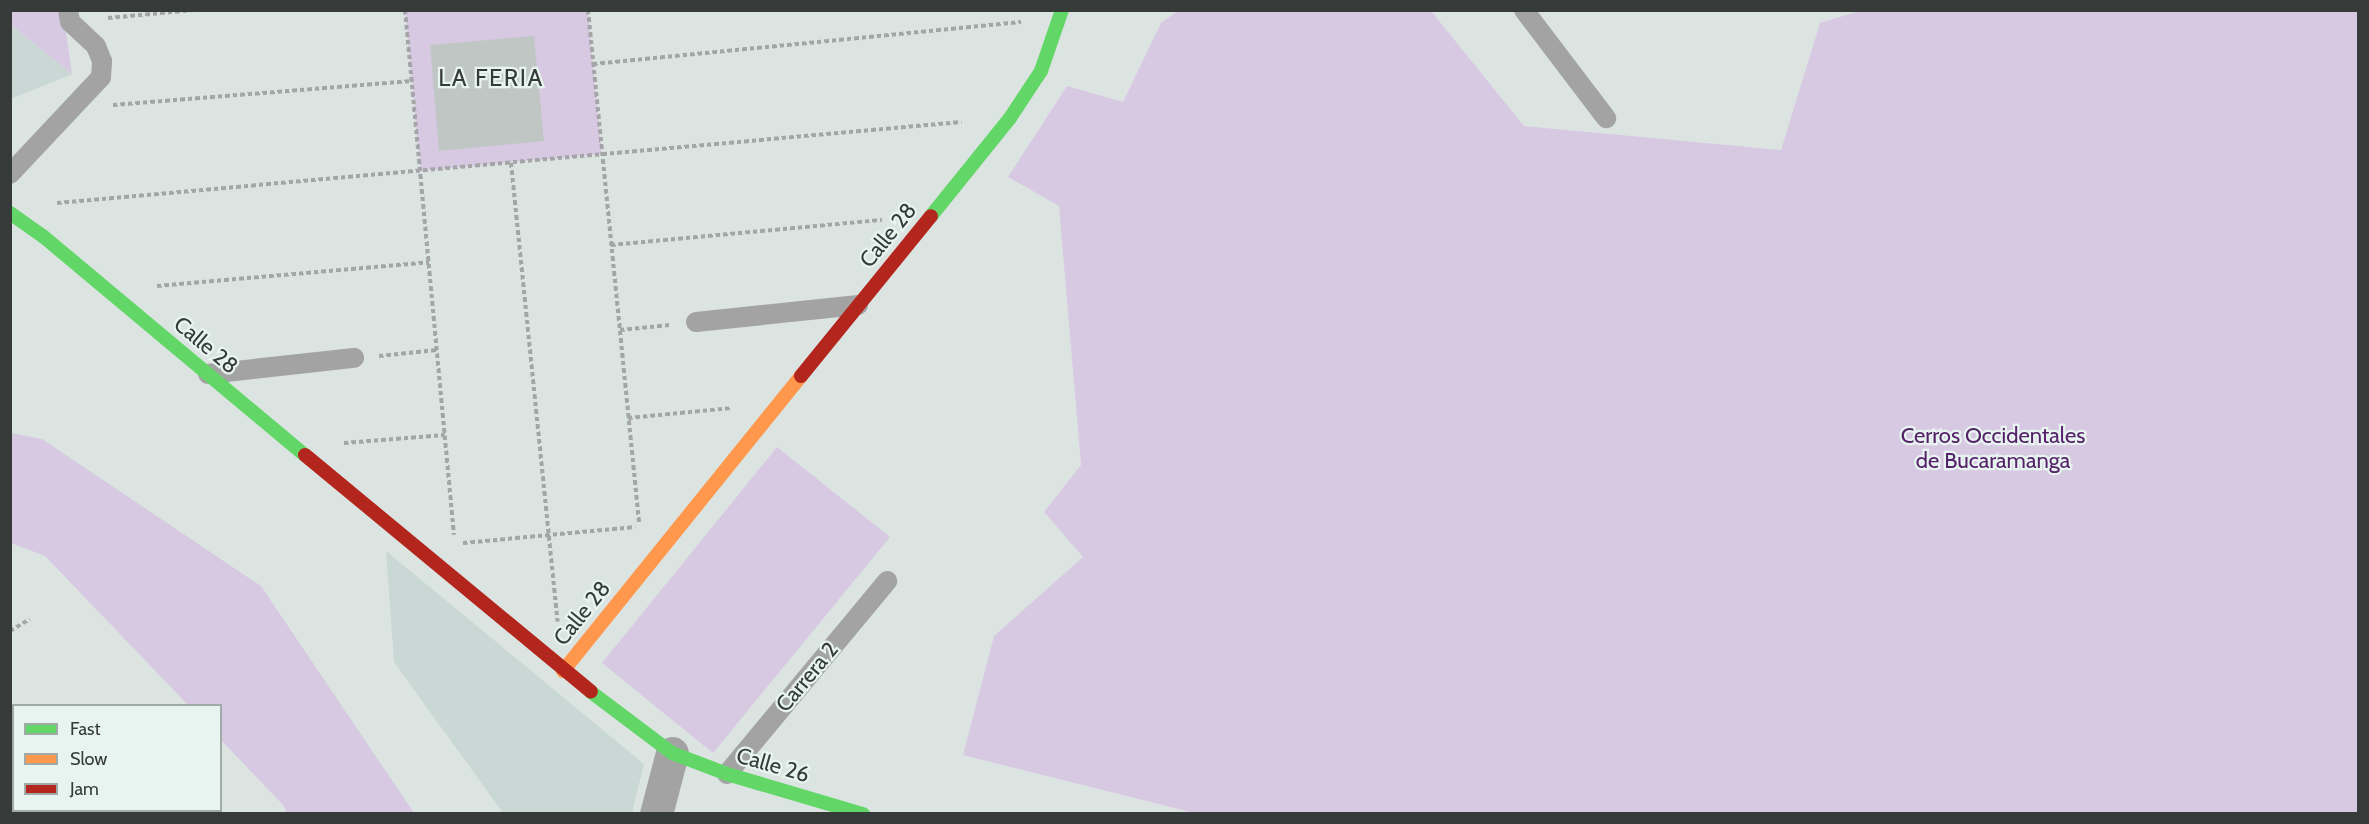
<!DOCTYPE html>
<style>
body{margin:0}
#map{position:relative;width:2369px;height:824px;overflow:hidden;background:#dce4e2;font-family:Cabin,sans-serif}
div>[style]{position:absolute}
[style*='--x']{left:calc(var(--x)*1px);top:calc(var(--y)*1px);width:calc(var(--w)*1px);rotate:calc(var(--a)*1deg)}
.built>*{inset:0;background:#c9d8d4}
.green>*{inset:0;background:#d8c9e3}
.building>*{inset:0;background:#bfc6c4}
.path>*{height:4px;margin-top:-2px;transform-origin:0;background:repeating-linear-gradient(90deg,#a3a5a6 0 4.5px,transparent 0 7.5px)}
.lane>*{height:20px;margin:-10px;padding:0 10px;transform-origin:10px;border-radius:10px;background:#a3a3a4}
.street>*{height:33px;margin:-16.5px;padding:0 16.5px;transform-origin:16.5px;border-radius:16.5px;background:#a3a3a4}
.fast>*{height:14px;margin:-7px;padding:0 7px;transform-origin:7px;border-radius:7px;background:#63d668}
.slow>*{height:14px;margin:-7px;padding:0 7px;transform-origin:7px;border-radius:7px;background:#ff974d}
.jam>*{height:14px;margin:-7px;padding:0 7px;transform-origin:7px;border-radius:7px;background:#b3261e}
span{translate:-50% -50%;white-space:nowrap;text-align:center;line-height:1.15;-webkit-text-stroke:4.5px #e7f4f0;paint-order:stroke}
.street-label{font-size:22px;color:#363b3a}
.park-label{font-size:22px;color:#56236a}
.neighbourhood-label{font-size:24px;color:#363b3a;letter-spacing:1.5px}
.frame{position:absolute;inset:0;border:12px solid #363b3a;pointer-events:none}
.legend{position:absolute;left:12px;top:704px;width:210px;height:108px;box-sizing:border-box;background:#e7f4f0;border:2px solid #a0aaa7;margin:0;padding:8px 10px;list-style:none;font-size:18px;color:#363b3a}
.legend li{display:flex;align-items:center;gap:12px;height:30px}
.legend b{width:30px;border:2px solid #a0aaa7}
</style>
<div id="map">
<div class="built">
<i style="clip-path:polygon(11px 25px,72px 74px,11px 99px)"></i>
<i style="clip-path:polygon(386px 551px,644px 764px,632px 813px,503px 813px,394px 662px)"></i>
</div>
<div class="green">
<i style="clip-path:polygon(1179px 10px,1431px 11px,1524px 126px,1781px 150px,1820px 23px,1859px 11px,2358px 11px,2358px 813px,1194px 813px,963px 755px,994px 636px,1083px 557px,1044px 512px,1081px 465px,1059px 206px,1008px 177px,1067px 86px,1123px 102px,1161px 23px)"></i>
<i style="clip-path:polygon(10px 11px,63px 11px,72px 74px,11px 25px)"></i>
<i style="clip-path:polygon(405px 11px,588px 11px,602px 154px,420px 171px)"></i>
<i style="clip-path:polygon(11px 433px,42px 439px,261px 586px,414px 813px,287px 813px,284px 806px,221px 740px,220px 706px,188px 705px,45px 556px,11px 543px)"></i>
<i style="clip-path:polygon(777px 447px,890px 537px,713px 753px,602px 663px)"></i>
</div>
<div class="building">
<i style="clip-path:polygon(534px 36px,544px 141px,439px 151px,430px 45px)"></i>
</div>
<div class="path">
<i style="--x:405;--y:10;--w:527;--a:84.67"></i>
<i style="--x:588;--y:10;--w:515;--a:84.31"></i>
<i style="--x:108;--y:18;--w:86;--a:-5.3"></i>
<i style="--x:593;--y:64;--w:430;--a:-5.6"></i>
<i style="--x:113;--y:105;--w:299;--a:-4.6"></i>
<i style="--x:511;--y:163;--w:461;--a:84.2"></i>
<i style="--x:57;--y:203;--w:908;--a:-5.12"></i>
<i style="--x:611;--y:245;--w:272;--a:-5.3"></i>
<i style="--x:157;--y:286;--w:273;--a:-5"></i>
<i style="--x:620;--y:330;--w:50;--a:-5.7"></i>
<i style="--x:379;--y:356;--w:58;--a:-5.9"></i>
<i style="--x:628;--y:418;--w:103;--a:-5.5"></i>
<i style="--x:344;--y:443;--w:101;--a:-4.5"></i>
<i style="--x:463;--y:543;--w:173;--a:-5.3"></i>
<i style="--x:10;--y:631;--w:23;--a:-31"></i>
<i style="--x:10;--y:797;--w:4;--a:-27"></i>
</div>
<div class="lane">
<i style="--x:1524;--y:10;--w:136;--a:52.8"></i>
<i style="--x:10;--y:174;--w:133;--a:-46.8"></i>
<i style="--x:101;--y:77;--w:16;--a:-86"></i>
<i style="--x:102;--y:61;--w:16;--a:-112"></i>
<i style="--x:96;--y:46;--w:35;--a:-137"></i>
<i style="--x:70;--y:22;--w:12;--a:-99"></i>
<i style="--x:696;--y:322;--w:163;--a:-6"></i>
<i style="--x:208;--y:374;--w:147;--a:-6.3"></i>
<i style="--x:727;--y:774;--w:251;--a:-50.3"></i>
</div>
<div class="street">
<i style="--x:656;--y:814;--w:63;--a:-75.3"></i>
</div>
<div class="fast">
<i style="--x:10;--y:213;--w:42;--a:35.2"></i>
<i style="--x:44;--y:237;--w:340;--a:39.9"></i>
<i style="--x:931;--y:216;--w:126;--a:-51.1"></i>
<i style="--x:1010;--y:118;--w:56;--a:-56.6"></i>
<i style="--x:1041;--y:71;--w:65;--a:-71"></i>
<i style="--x:591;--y:692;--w:101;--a:37"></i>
<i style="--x:672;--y:753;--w:59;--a:20.9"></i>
<i style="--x:727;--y:774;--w:142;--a:16.4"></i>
</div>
<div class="slow">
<i style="--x:563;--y:671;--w:379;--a:-51.1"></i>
</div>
<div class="jam">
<i style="--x:801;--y:376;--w:206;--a:-50.9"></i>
<i style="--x:305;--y:455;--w:371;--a:39.6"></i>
</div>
<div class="street-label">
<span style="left:888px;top:235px;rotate:-51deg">Calle 28</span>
<span style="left:206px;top:345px;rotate:40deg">Calle 28</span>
<span style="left:582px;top:613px;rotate:-51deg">Calle 28</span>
<span style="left:807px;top:677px;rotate:-50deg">Carrera 2</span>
<span style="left:773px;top:765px;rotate:16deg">Calle 26</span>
</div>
<div class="park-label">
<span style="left:1993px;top:448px">Cerros Occidentales<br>de Bucaramanga</span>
</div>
<div class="neighbourhood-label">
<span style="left:491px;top:78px">LA FERIA</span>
</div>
<div class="frame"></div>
<ul class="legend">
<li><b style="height:8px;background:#63d668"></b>Fast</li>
<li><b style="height:8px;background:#ff974d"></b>Slow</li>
<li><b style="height:8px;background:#b3261e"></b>Jam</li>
</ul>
</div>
